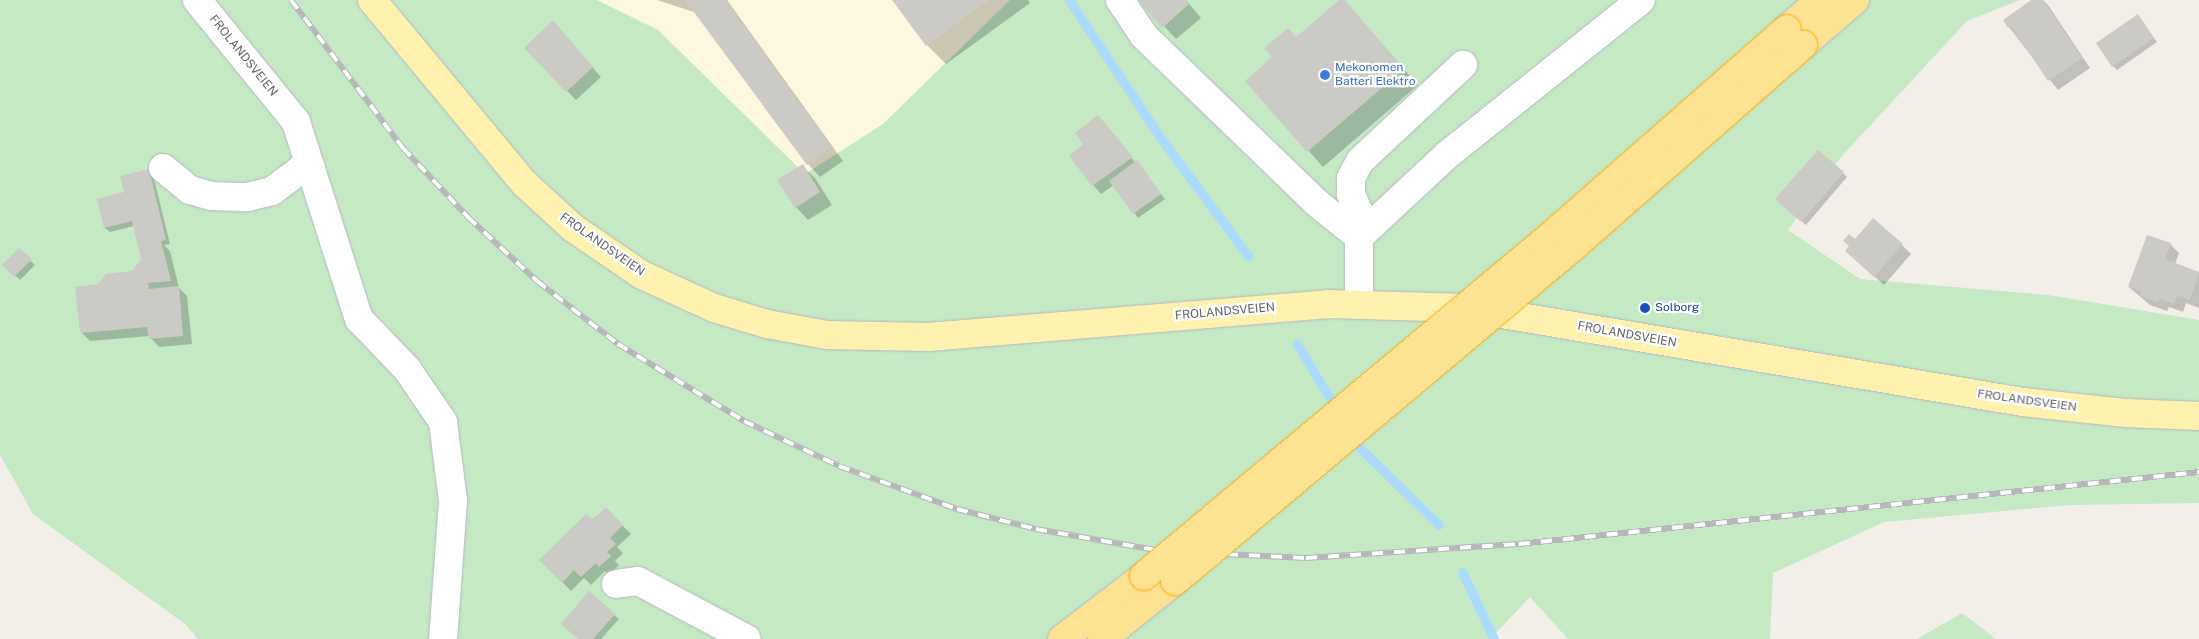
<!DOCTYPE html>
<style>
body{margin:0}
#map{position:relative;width:2199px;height:639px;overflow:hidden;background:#f1efe8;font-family:"Public Sans",sans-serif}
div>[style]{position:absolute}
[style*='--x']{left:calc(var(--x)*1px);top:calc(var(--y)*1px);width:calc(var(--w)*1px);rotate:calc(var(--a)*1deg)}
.commercial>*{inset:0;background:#fef7e0}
.green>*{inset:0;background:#c5e8c5}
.shadow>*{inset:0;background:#0003}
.stream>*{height:9px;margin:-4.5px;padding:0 4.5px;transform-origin:4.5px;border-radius:4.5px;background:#aadaff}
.building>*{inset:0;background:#cccac5}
.roads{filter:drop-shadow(0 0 1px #b5b8bc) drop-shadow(0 0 1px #b5b8bc)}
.minor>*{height:28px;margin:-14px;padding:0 14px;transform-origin:14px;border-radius:14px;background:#fff}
.major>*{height:28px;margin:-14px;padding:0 14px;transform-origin:14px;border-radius:14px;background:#fff2af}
.highway>*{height:28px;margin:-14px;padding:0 14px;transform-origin:14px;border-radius:14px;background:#fde293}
.rail>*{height:5.5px;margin-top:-2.75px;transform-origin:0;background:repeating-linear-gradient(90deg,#fff 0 11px,#b6b7b8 0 22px);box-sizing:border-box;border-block:1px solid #b6b7b8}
.bridges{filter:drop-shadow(0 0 1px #f9ab00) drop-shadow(0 0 1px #f9ab00)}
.highway-bridge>*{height:28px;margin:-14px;padding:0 14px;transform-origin:14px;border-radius:14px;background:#fde293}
.dots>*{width:14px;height:14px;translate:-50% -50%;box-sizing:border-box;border:2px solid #fff;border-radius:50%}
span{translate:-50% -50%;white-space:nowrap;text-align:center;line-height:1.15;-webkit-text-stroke:4.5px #fff;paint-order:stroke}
.street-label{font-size:12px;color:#5f6368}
.shop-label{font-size:12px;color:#366cbe}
.left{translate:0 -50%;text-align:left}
.transit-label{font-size:12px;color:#164399}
</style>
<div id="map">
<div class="commercial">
<i style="clip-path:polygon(597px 0,1010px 0,883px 124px,805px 175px,658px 30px)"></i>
</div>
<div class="green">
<i style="clip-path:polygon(0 0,597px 0,658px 30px,805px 174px,883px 124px,1010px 0,2020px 0,1967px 21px,1841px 157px,1788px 230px,1860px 279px,2048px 295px,2199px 320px,2199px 503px,2070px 505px,1884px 522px,1773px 573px,1770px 639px,1568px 639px,1530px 597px,1490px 639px,198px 639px,185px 624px,33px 514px,0 455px)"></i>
<i style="clip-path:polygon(1962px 613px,1996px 639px,1917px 639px)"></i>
</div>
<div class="shadow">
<i style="clip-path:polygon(657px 0,727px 0,843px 161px,820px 177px,808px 164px,700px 14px)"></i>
<i style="clip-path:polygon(894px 0,1028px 0,1030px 3px,946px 64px,927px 45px)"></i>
<i style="clip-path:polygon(1140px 0,1186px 0,1201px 18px,1176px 39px)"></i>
<i style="clip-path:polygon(1343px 0,1418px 85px,1323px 167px,1247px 81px)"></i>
<i style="clip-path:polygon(2033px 0,2043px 0,2048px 5px,2090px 68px,2058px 90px,2009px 27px)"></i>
<i style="clip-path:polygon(2138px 16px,2157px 42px,2117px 70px,2113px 66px)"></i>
<i style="clip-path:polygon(553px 22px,601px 77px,576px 100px,526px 48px)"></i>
<i style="clip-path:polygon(1098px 117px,1165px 199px,1138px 218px,1114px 185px,1101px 194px,1093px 185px,1085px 144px)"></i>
<i style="clip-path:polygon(802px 166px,815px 178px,832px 205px,808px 220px,796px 207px)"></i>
<i style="clip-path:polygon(148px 171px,153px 175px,170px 244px,164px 245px,170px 251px,179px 288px,187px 296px,192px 344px,159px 347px,149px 336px,90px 341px,81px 332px,99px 286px,133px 272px,143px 260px,134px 226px,110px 232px,105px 228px,126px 193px)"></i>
<i style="clip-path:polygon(1843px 173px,1847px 177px,1806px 225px,1781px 203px)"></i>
<i style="clip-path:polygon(1855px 240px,1902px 245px,1911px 254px,1884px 285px,1855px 259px)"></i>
<i style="clip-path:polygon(2170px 244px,2179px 253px,2175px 264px,2199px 273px,2199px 308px,2186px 303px,2183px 312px,2169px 307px,2167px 311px,2150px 305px,2129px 287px)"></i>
<i style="clip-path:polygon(19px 250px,35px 265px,20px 280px,4px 265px)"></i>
<i style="clip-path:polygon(606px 509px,631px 534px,617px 547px,623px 553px,615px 561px,619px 565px,609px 575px,605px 571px,591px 585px,584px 578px,571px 591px,541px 560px)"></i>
<i style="clip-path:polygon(614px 615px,619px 619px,601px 639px,579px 639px)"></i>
</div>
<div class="stream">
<i style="--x:1069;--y:0;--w:164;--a:56.4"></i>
<i style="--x:1160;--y:137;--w:148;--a:53.5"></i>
<i style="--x:1297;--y:344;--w:77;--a:58.8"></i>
<i style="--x:1353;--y:436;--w:14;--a:60"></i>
<i style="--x:1360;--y:448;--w:110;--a:44.3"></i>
<i style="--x:1462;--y:572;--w:74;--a:64.5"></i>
</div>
<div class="building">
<i style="clip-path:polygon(685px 0,725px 0,831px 147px,807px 165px)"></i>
<i style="clip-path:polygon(892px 0,989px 0,926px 46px)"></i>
<i style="clip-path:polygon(1138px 0,1186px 0,1189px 4px,1162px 28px)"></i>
<i style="clip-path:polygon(1339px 0,1345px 0,1404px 69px,1307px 152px,1245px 81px,1272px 57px,1264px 48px,1288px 28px,1296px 37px)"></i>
<i style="clip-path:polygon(2031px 0,2043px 0,2082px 58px,2048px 81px,2011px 26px,2008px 28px,2003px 20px)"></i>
<i style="clip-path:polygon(2138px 14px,2154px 38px,2112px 67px,2096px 43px)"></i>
<i style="clip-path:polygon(553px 20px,593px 67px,566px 92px,524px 48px)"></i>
<i style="clip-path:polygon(1098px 115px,1133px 157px,1092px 186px,1069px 156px,1083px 144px,1075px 133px)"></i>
<i style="clip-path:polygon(1818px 150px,1844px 172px,1801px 222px,1775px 199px)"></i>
<i style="clip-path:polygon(1137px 160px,1161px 194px,1133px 214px,1109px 181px)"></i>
<i style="clip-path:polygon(803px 164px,820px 192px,795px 208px,777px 180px)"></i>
<i style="clip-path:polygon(149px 169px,166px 240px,161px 241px,171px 281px,148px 283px,149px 289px,179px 286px,183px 336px,149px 339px,147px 327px,80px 333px,75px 287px,98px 284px,106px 274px,132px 271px,141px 259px,132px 221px,104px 228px,97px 199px,124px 192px,120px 176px)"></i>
<i style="clip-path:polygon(1873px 218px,1903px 244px,1874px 277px,1845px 251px,1849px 246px,1843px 241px,1849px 234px,1855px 239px)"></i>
<i style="clip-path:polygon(2147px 235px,2171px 243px,2165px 259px,2199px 272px,2190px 300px,2177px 295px,2174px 304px,2160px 299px,2158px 303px,2140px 296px,2142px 292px,2128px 287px)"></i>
<i style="clip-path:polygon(19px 248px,32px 259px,14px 277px,2px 265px)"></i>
<i style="clip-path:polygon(606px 507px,623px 525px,610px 538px,616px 544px,607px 552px,611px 556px,599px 567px,596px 563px,581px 577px,574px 570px,562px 583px,539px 560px,586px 514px,593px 520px)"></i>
<i style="clip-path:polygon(589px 591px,615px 614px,593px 639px,578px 639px,561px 624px)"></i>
</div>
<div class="roads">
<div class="minor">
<i style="--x:197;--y:0;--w:157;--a:50.9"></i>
<i style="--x:296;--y:122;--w:207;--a:72.3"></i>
<i style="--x:359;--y:319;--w:69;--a:46.2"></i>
<i style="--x:407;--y:369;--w:64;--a:55.8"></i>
<i style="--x:443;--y:422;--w:80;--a:82.8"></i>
<i style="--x:453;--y:501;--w:138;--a:94.1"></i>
<i style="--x:1120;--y:0;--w:43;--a:56.3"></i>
<i style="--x:1144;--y:36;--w:240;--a:44"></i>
<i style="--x:1317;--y:203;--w:54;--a:39"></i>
<i style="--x:1359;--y:237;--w:67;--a:90"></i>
<i style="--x:163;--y:168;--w:35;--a:39"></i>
<i style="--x:190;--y:190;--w:22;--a:16"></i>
<i style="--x:211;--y:196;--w:36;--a:2"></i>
<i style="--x:247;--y:197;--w:26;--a:-13"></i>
<i style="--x:272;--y:191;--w:36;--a:-37"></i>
<i style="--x:301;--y:169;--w:10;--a:-11"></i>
<i style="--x:1359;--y:237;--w:120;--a:-43"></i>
<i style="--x:1447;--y:155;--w:248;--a:-38.6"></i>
<i style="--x:1359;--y:237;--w:24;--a:-90"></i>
<i style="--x:1359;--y:213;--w:21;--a:-113"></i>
<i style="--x:1351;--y:194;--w:16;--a:-90"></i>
<i style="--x:1351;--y:178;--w:19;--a:-62"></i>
<i style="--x:1360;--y:161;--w:141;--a:-43"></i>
<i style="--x:616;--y:584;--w:22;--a:-8"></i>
<i style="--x:638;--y:581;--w:123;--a:28"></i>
</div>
<div class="major">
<i style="--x:372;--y:0;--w:239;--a:50.3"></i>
<i style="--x:525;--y:184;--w:65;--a:42.5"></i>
<i style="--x:573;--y:228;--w:83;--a:34.3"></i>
<i style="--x:642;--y:275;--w:79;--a:24.6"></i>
<i style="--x:714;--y:308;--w:55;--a:16.8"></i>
<i style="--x:767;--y:324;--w:61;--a:10.4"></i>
<i style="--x:827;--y:335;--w:101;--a:1.1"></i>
<i style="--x:928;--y:337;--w:400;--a:-4.7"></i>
<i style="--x:1327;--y:304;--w:140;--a:1.6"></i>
<i style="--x:1467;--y:308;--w:564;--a:9.6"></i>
<i style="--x:2023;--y:402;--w:104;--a:6.1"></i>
<i style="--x:2126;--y:413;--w:73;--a:2.4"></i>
</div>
<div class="highway">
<i style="--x:1787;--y:29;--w:44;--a:-41.3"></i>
<i style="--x:1803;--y:45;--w:69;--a:-40.9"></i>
<i style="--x:1062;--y:639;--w:103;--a:-37.5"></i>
<i style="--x:1102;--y:639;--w:93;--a:-38.5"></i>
</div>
</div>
<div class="rail">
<i style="--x:291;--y:0;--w:186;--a:52.9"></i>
<i style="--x:403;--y:148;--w:95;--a:46.7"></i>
<i style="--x:468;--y:217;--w:94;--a:42.8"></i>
<i style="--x:537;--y:281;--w:103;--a:37.9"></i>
<i style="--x:618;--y:344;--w:148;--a:31.4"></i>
<i style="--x:744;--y:421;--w:105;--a:25.3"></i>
<i style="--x:839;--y:466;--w:126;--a:20"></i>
<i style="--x:957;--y:509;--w:81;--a:14.2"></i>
<i style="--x:1036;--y:529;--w:127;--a:10"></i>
<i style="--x:1161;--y:551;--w:145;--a:2.8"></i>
<i style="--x:1306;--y:558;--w:213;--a:-3.8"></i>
<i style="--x:1519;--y:544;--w:684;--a:-6.04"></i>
</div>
<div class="bridges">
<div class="highway-bridge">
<i style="--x:1144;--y:576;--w:524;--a:-39.89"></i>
<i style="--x:1546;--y:240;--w:320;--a:-41.2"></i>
<i style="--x:1175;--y:581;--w:521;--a:-40.02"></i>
<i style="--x:1574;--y:246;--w:305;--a:-41.3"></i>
</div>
</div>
<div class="dots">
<i style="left:1325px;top:75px;background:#3f7fe0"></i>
<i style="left:1645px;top:308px;background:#1a4fb4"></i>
</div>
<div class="street-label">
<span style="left:243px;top:56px;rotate:51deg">FROLANDSVEIEN</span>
<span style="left:602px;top:245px;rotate:35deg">FROLANDSVEIEN</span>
<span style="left:1225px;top:312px;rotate:-5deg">FROLANDSVEIEN</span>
<span style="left:1627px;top:335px;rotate:10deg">FROLANDSVEIEN</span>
<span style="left:2027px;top:401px;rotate:8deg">FROLANDSVEIEN</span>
</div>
<div class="shop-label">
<span class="left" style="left:1335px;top:75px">Mekonomen<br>Batteri Elektro</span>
</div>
<div class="transit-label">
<span class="left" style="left:1655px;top:308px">Solborg</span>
</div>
</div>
